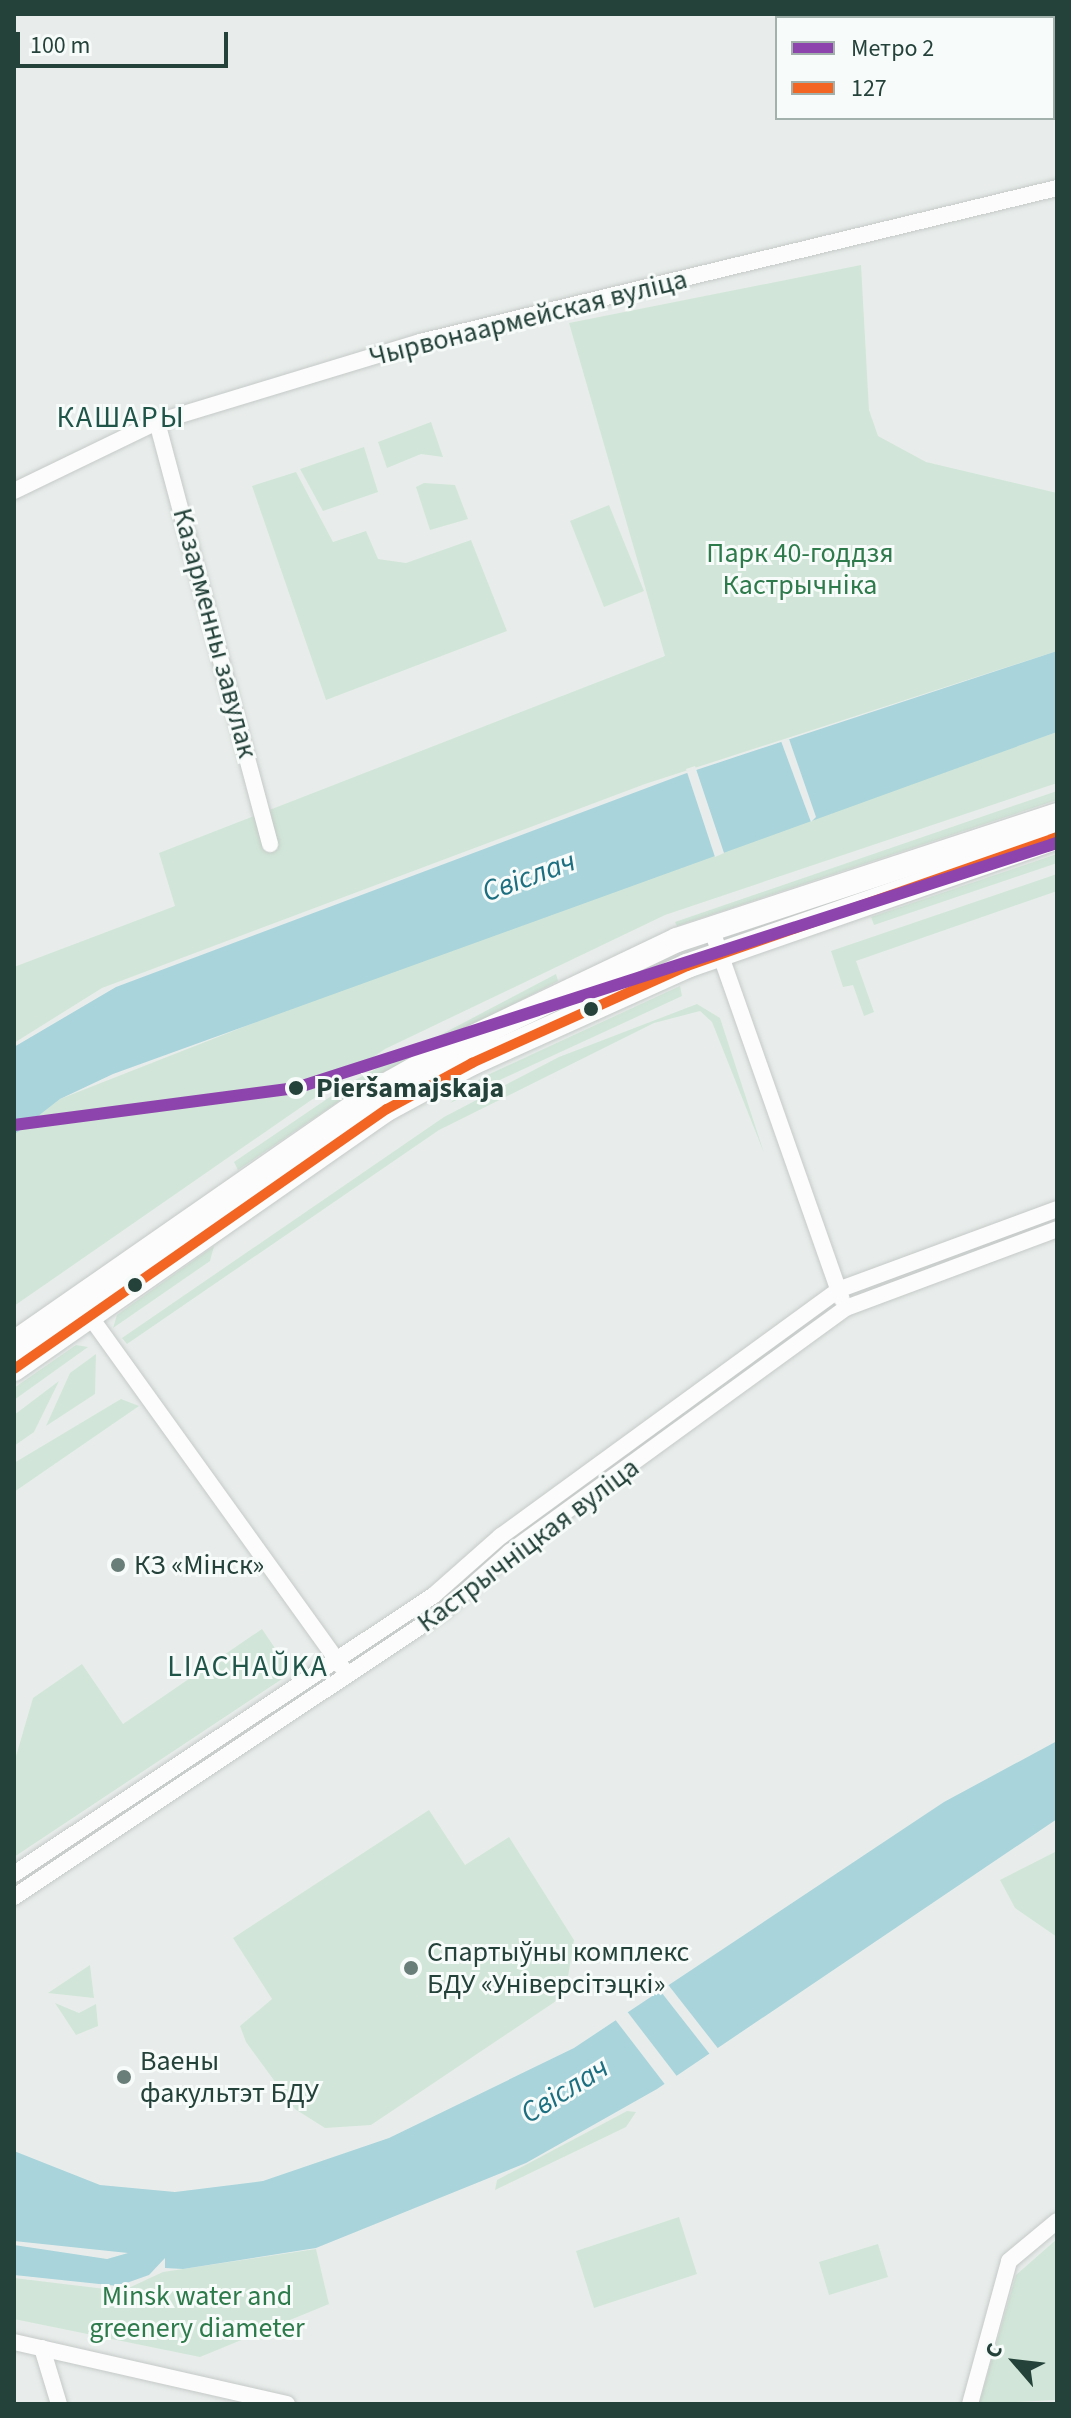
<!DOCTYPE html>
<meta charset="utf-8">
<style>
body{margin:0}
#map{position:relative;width:1071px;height:2418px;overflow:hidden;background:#e8edeb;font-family:"Source Sans 3",sans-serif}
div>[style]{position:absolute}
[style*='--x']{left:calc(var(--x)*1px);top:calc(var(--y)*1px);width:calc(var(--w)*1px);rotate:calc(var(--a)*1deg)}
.green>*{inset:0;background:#d1e6d8}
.water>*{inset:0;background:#a9d4db}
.pier>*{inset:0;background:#e8edeb}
.roads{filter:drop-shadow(0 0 2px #c5cac8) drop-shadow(0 0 2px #c5cac8)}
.minor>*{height:16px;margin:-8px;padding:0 8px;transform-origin:8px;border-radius:8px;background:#fcfcfc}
.secondary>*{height:24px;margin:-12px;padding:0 12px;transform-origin:12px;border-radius:12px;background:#fcfcfc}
.bus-1>*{height:10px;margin:-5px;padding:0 5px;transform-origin:5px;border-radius:5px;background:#f26522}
.metro-1>*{height:12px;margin:-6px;padding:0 6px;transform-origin:6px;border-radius:6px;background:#8e44ad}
.dots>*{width:22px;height:22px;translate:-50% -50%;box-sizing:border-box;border:4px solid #f7fbf9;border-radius:50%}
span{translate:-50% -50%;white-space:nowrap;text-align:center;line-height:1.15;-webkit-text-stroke:6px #f7fbf9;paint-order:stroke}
.street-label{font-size:28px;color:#24423a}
.park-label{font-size:28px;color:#2d7a4b}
.stop-label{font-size:28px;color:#24423a;font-weight:700}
.left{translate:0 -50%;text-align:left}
.poi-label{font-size:28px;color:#24423a}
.neighbourhood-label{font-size:30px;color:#1f5548;letter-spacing:2px}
.water-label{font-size:30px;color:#1c6f80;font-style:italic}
.frame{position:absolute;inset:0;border:16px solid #24423a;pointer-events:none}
.legend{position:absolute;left:775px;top:16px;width:280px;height:104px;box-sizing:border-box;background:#f7fbf9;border:2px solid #a3b1ad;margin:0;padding:10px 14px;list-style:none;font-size:24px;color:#24423a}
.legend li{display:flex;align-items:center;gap:16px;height:40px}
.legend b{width:40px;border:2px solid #a3b1ad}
.north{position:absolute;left:975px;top:2322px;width:80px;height:80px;-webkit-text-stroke:6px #f7fbf9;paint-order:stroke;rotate:298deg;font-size:22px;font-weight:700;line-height:32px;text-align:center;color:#24423a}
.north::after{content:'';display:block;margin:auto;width:28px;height:36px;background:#24423a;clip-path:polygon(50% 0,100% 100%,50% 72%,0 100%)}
.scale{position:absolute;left:16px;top:32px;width:212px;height:36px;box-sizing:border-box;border:4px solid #24423a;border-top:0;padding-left:10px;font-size:24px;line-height:28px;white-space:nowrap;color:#24423a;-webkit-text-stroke:6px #f7fbf9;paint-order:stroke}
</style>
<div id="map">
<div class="green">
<i style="clip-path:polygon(861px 265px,869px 410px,878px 436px,926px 462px,1057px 493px,1057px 651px,645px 784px,352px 894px,102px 988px,14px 1043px,14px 967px,175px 906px,159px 853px,665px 656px,569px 323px)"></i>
<i style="clip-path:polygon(431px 422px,443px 457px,421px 454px,387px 468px,378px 442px)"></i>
<i style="clip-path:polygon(364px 447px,378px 492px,323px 511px,300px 469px)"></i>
<i style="clip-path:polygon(296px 472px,333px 542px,366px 531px,378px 559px,406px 563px,471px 540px,507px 631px,326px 700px,252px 486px)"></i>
<i style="clip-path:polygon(424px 483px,455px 485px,468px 519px,430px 530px,416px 487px)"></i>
<i style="clip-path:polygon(609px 505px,644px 591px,604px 607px,570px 521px)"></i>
<i style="clip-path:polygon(1057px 732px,1057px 783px,665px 915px,385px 1049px,14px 1306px,14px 1135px,60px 1099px,424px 956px)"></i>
<i style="clip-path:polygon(1057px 791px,1057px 800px,677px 926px,675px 922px)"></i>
<i style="clip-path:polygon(1057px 854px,1057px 863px,874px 925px,871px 917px)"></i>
<i style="clip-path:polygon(1057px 874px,1057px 891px,856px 961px,874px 1012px,864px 1016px,853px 985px,843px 987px,831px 951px)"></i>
<i style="clip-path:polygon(556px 974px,558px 981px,376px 1076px,238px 1170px,234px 1162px,355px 1080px)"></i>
<i style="clip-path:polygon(680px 986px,682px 996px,450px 1103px,481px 1078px)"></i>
<i style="clip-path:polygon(697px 1004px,720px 1018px,764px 1153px,712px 1022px,700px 1011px,654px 1023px,439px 1130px,127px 1344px,122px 1338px,444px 1117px,559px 1057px)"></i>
<i style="clip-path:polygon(214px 1246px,210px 1261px,113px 1328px,117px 1315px)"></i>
<i style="clip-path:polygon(76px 1345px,88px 1347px,14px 1400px,14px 1388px)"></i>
<i style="clip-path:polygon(96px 1354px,95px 1394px,46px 1426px,70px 1373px)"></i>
<i style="clip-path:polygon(59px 1381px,34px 1432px,14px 1446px,14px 1415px)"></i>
<i style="clip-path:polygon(121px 1399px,139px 1406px,14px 1492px,14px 1463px)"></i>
<i style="clip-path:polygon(262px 1629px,285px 1663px,285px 1677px,14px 1857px,14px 1763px,33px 1698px,82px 1664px,123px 1724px)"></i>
<i style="clip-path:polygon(429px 1810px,465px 1865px,509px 1837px,574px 1940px,565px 1995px,371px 2125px,325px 2128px,295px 2109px,246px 2042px,240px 2026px,272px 1999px,233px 1938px)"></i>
<i style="clip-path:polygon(1057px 1851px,1057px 1937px,1015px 1908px,1000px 1880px)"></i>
<i style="clip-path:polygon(90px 1965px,94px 1998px,48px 1993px)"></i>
<i style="clip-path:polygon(55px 2003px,79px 2013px,96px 2004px,98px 2026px,76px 2035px)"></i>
<i style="clip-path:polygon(627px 2111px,636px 2112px,626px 2127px,495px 2190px,497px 2180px)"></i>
<i style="clip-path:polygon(679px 2217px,697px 2274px,594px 2308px,576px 2251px)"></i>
<i style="clip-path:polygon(1057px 2239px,1057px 2400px,979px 2404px,1016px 2275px)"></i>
<i style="clip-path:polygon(878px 2244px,888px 2277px,829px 2295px,819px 2262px)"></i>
<i style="clip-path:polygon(316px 2249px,329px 2304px,200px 2357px,14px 2319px,14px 2278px,122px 2291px,163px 2272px)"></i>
</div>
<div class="water">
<i style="clip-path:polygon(1057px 651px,1057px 732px,113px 1074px,60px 1099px,14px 1135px,14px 1047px,116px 987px,684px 774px)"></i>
<i style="clip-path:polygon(1057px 1741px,1057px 1819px,657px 2089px,526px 2163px,316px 2248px,183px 2269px,165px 2268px,165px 2258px,149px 2275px,118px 2286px,14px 2275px,14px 2245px,107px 2259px,128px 2253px,14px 2241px,14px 2151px,100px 2185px,175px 2192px,263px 2181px,389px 2138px,574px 2048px,944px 1802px)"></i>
</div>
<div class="pier">
<i style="clip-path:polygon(789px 739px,816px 817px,811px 822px,781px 741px)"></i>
<i style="clip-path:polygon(695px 766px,724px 853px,715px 857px,686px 769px)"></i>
<i style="clip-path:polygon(666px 1982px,720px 2051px,712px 2057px,658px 1988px)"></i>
<i style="clip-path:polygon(626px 2010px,679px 2079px,667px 2087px,614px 2018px)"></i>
</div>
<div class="roads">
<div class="minor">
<i style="--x:157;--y:422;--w:437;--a:75"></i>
<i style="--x:14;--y:491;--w:159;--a:-25.8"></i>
<i style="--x:157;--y:422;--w:275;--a:-16.9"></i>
<i style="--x:420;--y:342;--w:655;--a:-13.59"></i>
<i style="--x:711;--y:928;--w:393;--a:70.6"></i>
<i style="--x:89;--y:1315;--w:436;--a:54.3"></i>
<i style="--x:14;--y:1874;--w:504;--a:-33.6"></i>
<i style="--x:434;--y:1595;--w:89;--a:-41.4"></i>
<i style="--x:501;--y:1536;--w:417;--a:-36.1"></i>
<i style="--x:838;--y:1290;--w:233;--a:-20.3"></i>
<i style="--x:14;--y:1897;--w:518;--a:-33.66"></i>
<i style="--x:445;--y:1610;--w:87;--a:-41.7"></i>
<i style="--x:510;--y:1552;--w:415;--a:-36"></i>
<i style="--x:846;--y:1308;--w:225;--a:-20.5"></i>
<i style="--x:14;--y:2342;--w:280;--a:12.8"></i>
<i style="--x:42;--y:2348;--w:59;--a:73.1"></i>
<i style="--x:970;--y:2404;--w:148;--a:-74.7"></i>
<i style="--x:1009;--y:2261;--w:62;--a:-39.8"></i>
</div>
<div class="secondary">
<i style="--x:14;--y:1343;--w:445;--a:-34.8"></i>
<i style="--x:379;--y:1089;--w:94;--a:-29.3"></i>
<i style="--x:461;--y:1043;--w:239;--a:-25.5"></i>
<i style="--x:677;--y:940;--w:400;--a:-18.2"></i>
<i style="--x:14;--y:1369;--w:455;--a:-34.9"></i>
<i style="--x:387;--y:1109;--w:97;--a:-28.4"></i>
<i style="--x:472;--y:1063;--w:236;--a:-24.3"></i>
<i style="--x:687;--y:966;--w:392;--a:-19.2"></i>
</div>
</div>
<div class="bus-1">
<i style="--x:14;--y:1369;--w:455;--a:-34.9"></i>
<i style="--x:387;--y:1109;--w:97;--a:-28.4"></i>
<i style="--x:472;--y:1063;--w:236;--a:-24.3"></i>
<i style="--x:687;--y:966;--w:392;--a:-19.2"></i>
</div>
<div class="metro-1">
<i style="--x:14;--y:1125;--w:284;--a:-7.5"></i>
<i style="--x:296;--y:1088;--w:799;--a:-17.85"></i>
</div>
<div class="dots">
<i style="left:591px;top:1009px;background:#24423a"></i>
<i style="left:296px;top:1088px;background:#24423a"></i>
<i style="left:135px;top:1285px;background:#24423a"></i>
<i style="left:118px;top:1565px;background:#697e78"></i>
<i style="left:411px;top:1968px;background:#697e78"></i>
<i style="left:124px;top:2077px;background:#697e78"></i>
</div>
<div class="street-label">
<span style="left:528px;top:318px;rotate:-14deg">Чырвонаармейская вуліца</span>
<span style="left:215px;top:633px;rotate:75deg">Казарменны завулак</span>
<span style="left:528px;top:1545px;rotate:-37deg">Кастрычніцкая вуліца</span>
</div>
<div class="park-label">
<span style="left:800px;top:569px">Парк 40-годдзя<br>Кастрычніка</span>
<span style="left:197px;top:2312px">Minsk water and<br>greenery diameter</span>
</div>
<div class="stop-label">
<span class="left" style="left:316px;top:1088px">Pieršamajskaja</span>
</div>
<div class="poi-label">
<span class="left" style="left:134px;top:1565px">КЗ «Мінск»</span>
<span class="left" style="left:427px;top:1968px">Спартыўны комплекс<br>БДУ «Універсітэцкі»</span>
<span class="left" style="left:140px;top:2077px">Ваены<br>факультэт БДУ</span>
</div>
<div class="neighbourhood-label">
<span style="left:121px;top:418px">КАШАРЫ</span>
<span style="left:248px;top:1667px">LIACHAŬKA</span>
</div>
<div class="water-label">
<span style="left:529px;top:877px;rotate:-20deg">Свіслач</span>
<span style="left:565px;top:2091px;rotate:-32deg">Свіслач</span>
</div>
<div class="frame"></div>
<ul class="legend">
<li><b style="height:10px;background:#8e44ad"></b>Метро 2</li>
<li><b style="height:10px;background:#f26522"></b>127</li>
</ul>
<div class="north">С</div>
<div class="scale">100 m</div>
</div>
